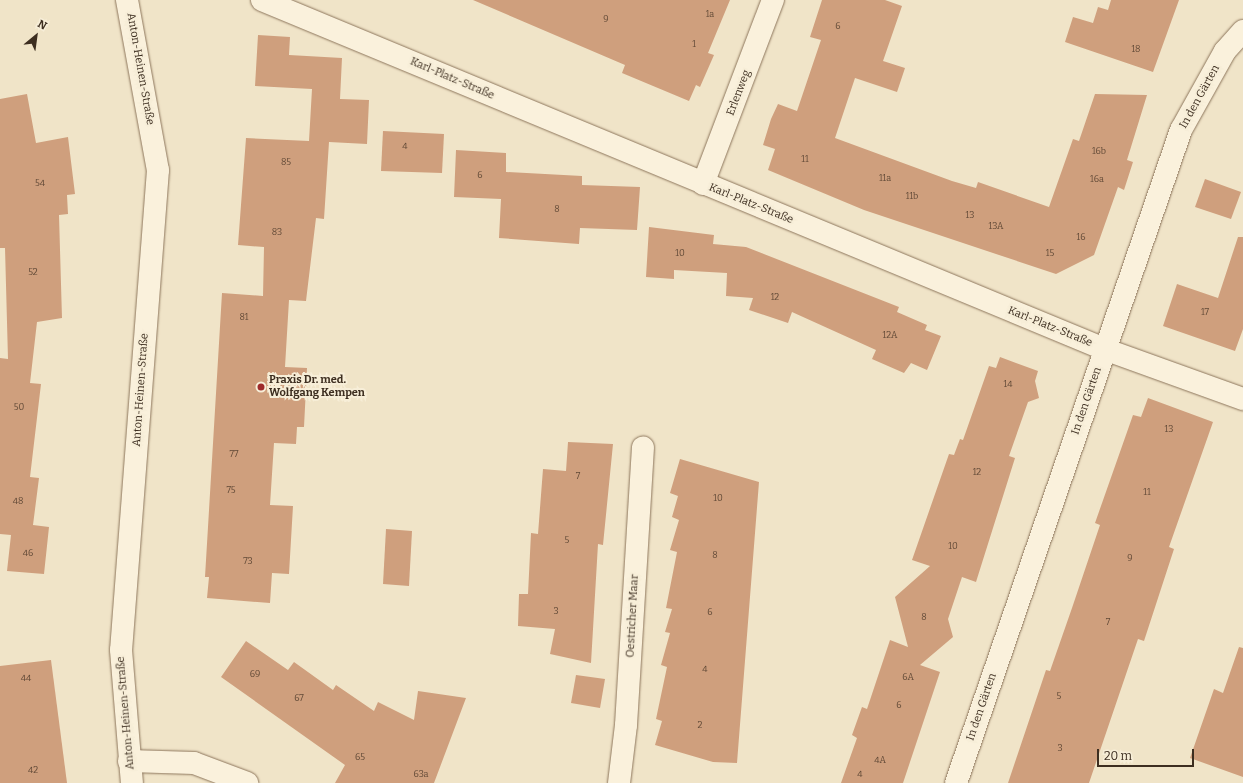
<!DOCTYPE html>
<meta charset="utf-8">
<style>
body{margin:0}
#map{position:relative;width:1243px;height:783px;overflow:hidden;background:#f0e4c8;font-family:Bitter,serif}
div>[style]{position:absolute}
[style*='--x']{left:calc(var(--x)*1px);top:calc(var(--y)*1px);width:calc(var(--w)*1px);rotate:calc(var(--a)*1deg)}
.building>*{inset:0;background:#cf9f7d}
.roads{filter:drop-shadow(0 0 1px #8d765c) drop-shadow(0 0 1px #8d765c)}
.street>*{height:22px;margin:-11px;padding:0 11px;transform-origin:11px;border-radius:11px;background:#faf1dc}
.dots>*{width:11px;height:11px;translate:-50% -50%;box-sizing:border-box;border:2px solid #f7eed8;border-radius:50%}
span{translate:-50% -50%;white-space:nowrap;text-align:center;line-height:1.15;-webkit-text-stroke:4px #f7eed8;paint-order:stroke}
.number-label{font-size:9px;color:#624a37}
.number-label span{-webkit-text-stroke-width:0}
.street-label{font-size:11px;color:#3d2e20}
.poi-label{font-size:11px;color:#3d2e20;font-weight:700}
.left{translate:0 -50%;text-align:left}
.north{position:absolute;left:16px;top:16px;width:40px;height:40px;-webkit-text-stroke:3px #f7eed8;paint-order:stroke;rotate:29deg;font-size:11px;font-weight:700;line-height:16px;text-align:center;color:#3d2e20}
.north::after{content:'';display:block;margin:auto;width:14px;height:18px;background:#3d2e20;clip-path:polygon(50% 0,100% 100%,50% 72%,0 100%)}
.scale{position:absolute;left:1097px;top:749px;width:97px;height:18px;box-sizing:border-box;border:2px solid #3d2e20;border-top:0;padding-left:5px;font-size:12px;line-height:14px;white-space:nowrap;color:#3d2e20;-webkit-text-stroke:3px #f7eed8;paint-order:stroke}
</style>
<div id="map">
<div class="building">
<i style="clip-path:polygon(473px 0,730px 0,708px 53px,714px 55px,700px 87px,696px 85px,689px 101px,622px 73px,625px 65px)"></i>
<i style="clip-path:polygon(822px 0,885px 0,902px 6px,883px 61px,905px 68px,897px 92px,855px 78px,835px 138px,952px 181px,976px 188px,978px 182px,1049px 207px,1073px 139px,1079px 141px,1095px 94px,1147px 95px,1127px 160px,1133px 162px,1124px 190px,1118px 187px,1094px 255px,1056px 274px,864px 210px,768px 170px,775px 149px,763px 145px,771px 119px,778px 104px,797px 111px,821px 40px,810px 37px)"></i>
<i style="clip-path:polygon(1111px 0,1179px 0,1153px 72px,1065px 42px,1073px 17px,1093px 23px,1098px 7px,1108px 10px)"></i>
<i style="clip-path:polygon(258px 35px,290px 37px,289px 55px,342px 58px,340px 99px,369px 100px,367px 144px,329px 142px,324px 219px,316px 218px,306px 301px,289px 300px,285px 367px,307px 368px,304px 427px,297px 427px,296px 444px,274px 443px,270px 505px,293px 506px,289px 574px,272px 573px,270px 603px,207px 598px,209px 577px,205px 577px,222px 293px,263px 296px,264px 247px,238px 245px,246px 138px,309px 141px,312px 89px,255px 86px)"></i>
<i style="clip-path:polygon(27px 94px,36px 143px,68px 137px,75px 194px,67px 195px,68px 214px,59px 215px,62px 318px,37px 322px,30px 383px,41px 384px,30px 477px,39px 478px,33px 525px,49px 527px,44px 574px,7px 571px,11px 535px,0 534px,0 358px,8px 359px,5px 248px,0 248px,0 99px)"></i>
<i style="clip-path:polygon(383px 131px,444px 134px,442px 173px,381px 171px)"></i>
<i style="clip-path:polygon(456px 150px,506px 153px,506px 172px,582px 176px,582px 185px,640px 187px,637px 230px,580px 228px,579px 244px,499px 238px,501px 199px,454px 197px)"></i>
<i style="clip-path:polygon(1205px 179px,1241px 192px,1231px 219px,1195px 207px)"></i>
<i style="clip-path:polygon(649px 227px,714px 235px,713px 244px,746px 247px,899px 307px,897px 312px,927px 325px,925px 330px,941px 336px,927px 370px,911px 363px,904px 373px,872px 359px,876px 350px,792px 312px,788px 323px,749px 310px,753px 298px,726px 296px,727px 273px,674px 270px,674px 279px,646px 277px)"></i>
<i style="clip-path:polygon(1238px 237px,1243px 237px,1243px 329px,1235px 351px,1163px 326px,1177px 284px,1218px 298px)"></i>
<i style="clip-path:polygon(1000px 357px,1038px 371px,1035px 381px,1039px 398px,1028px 402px,1009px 456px,1015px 458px,976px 582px,962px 577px,948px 619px,953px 637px,920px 665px,940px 672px,903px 783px,841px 783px,857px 738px,852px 735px,862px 707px,867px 709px,890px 640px,908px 647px,895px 597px,930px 566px,912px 560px,949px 454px,954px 455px,960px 439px,963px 440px,989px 366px,996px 368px)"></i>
<i style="clip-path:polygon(1148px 398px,1213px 422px,1169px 547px,1174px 549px,1144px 641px,1138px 639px,1089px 783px,1008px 783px,1046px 670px,1050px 671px,1072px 608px,1100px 525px,1095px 523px,1133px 415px,1141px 417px)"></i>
<i style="clip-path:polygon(568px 442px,613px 444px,603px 545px,598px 544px,591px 663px,550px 654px,555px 629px,518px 626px,519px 594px,528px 594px,531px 533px,538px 534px,543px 469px,566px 471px)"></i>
<i style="clip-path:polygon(680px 459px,759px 482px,737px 763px,713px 762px,655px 745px,662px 721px,656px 719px,667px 667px,661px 665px,670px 633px,665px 632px,672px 609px,666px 608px,677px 552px,670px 550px,679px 520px,672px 517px,678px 496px,670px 493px)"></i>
<i style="clip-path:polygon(386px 529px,412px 531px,409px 586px,383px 584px)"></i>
<i style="clip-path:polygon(246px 641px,288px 670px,294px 662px,333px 690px,336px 685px,374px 711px,378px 702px,414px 720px,418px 691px,466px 698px,434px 783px,335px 783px,345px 765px,221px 677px)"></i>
<i style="clip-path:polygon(1239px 647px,1243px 648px,1243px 777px,1190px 758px,1214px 689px,1223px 693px)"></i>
<i style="clip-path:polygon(51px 660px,67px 783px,0 783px,0 666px)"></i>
<i style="clip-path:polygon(576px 675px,605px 679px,600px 708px,571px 703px)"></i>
</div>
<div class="roads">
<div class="street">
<i style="--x:127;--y:0;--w:173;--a:79.7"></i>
<i style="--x:158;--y:170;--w:481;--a:94.4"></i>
<i style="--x:121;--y:650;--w:133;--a:85.3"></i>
<i style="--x:262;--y:0;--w:911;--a:22.51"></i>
<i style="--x:1104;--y:349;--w:148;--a:19.8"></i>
<i style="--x:703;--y:184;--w:197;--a:-69.2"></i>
<i style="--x:129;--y:761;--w:65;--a:1.8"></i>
<i style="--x:194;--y:763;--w:57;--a:20.7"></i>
<i style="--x:619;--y:783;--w:58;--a:-83.1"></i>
<i style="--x:626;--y:725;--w:278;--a:-86.5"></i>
<i style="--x:956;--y:783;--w:691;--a:-70.99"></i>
<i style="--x:1181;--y:130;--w:90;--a:-60.9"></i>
<i style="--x:1225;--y:51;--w:27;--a:-48"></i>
</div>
</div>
<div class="dots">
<i style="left:261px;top:387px;background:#9e2a2b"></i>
</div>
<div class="number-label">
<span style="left:710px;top:14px">1a</span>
<span style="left:606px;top:19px">9</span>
<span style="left:838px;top:26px">6</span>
<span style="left:694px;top:44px">1</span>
<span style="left:1136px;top:49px">18</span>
<span style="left:405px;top:146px">4</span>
<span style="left:1099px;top:151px">16b</span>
<span style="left:805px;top:159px">11</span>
<span style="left:286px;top:162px">85</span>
<span style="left:480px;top:175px">6</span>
<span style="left:885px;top:178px">11a</span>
<span style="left:1097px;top:179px">16a</span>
<span style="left:40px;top:183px">54</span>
<span style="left:912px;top:196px">11b</span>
<span style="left:557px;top:209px">8</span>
<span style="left:970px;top:215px">13</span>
<span style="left:996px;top:226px">13A</span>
<span style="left:277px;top:232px">83</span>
<span style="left:1081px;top:237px">16</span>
<span style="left:680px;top:253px">10</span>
<span style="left:1050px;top:253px">15</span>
<span style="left:33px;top:272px">52</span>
<span style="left:775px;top:297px">12</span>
<span style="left:1205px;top:312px">17</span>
<span style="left:244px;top:317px">81</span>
<span style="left:890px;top:335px">12A</span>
<span style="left:1008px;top:384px">14</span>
<span style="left:19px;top:407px">50</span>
<span style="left:1169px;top:429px">13</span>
<span style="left:234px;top:454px">77</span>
<span style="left:977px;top:472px">12</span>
<span style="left:578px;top:476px">7</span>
<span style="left:231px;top:490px">75</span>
<span style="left:1147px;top:492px">11</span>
<span style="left:718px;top:498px">10</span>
<span style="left:18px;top:501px">48</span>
<span style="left:567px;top:540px">5</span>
<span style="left:953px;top:546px">10</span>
<span style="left:28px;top:553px">46</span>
<span style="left:715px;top:555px">8</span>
<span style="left:1130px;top:558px">9</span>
<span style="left:248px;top:561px">73</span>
<span style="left:556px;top:611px">3</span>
<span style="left:710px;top:612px">6</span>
<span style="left:924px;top:617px">8</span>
<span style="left:1108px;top:622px">7</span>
<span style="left:705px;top:669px">4</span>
<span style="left:255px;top:674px">69</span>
<span style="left:908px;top:677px">6A</span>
<span style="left:26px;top:678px">44</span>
<span style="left:1059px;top:696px">5</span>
<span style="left:299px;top:698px">67</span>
<span style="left:899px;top:705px">6</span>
<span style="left:700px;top:725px">2</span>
<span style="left:1060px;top:748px">3</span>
<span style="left:360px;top:757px">65</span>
<span style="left:880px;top:760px">4A</span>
<span style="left:33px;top:770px">42</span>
<span style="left:421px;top:774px">63a</span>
<span style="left:860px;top:774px">4</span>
</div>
<div class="street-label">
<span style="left:140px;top:69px;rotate:80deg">Anton-Heinen-Straße</span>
<span style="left:452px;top:79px;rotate:23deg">Karl-Platz-Straße</span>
<span style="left:739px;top:93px;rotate:-69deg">Erlenweg</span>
<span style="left:1200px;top:97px;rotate:-61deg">In den Gärten</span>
<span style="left:751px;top:204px;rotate:22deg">Karl-Platz-Straße</span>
<span style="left:1050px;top:327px;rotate:22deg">Karl-Platz-Straße</span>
<span style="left:141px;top:390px;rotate:-86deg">Anton-Heinen-Straße</span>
<span style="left:1087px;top:401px;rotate:-71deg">In den Gärten</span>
<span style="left:633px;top:616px;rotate:-87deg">Oestricher Maar</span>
<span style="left:982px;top:707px;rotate:-71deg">In den Gärten</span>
<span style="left:126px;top:713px;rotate:-95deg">Anton-Heinen-Straße</span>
</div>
<div class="poi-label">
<span class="left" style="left:269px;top:387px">Praxis Dr. med.<br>Wolfgang Kempen</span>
</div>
<div class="north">N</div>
<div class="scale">20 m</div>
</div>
